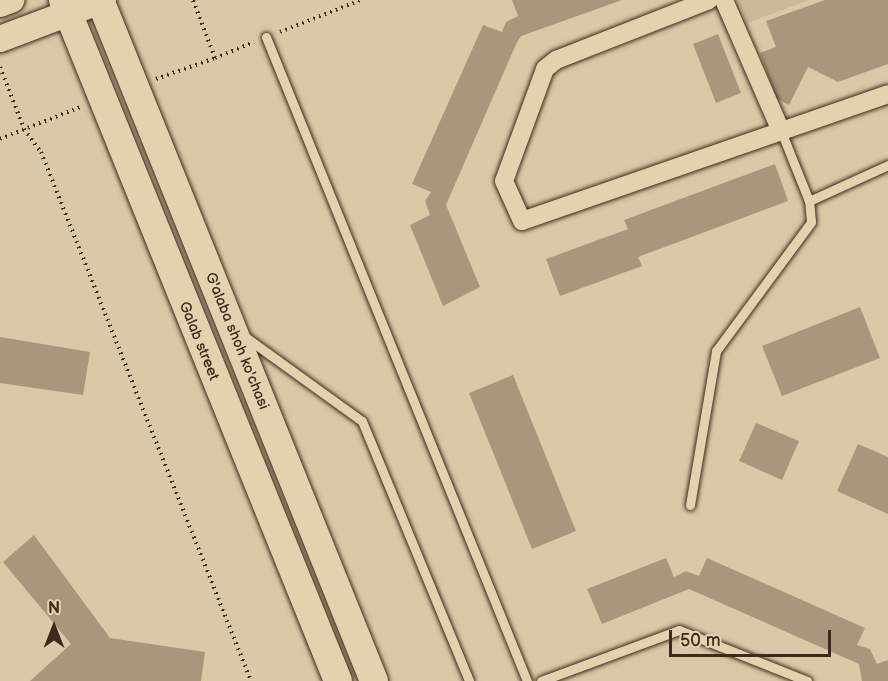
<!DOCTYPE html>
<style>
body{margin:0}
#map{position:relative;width:888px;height:681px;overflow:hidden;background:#dac8a6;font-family:"Balsamiq Sans",sans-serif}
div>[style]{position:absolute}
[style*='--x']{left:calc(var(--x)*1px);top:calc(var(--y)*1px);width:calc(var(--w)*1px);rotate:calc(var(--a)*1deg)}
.built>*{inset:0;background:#cbb999}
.building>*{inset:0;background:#a8977c}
.path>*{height:4px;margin-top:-2px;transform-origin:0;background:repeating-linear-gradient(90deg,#3b2a1e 0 1.5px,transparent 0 6px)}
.roads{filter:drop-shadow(0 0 2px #3b2a1e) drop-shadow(0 0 2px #3b2a1e)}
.service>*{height:9px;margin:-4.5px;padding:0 4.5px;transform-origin:4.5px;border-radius:4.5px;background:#e4d2af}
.minor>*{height:18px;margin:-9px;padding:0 9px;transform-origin:9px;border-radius:9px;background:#e4d2af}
.secondary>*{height:26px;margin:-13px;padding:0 13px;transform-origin:13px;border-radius:13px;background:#e4d2af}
.primary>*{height:28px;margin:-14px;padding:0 14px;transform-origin:14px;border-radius:14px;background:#e4d2af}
span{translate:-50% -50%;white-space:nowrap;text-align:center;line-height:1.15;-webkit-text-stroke:5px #e4d2af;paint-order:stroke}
.street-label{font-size:15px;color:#3b2a1e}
.north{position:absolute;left:24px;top:597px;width:60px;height:60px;-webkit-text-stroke:4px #e4d2af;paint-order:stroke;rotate:0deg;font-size:16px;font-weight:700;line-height:24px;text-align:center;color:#3b2a1e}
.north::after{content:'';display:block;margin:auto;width:21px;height:27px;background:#3b2a1e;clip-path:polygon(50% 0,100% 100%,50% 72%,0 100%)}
.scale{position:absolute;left:669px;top:630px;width:162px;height:27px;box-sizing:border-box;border:3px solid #3b2a1e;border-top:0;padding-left:8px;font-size:18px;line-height:21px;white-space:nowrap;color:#3b2a1e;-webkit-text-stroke:4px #e4d2af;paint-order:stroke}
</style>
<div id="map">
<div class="built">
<i style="clip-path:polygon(738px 0,809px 0,747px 23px)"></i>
</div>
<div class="building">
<i style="clip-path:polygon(512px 0,622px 0,521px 36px,517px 42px,446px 205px,480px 287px,443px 306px,410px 225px,430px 215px,425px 201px,431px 192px,412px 184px,483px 25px,502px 32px,506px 22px,518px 16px)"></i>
<i style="clip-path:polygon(825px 0,888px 0,888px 64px,838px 82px,808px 67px,789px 105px,777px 99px,760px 53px,776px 47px,766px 21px)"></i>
<i style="clip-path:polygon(718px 34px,741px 93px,716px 103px,693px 44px)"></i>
<i style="clip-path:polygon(775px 164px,788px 201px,638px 257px,642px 266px,560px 296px,546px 259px,628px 229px,624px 220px)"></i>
<i style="clip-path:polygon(860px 307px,880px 358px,782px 396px,762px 346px)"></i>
<i style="clip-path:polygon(0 337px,90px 352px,83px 395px,0 383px)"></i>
<i style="clip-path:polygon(513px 375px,576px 531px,532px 549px,469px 393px)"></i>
<i style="clip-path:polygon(756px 423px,799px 441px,782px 480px,739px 461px)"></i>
<i style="clip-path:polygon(858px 444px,888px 457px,888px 514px,837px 491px)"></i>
<i style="clip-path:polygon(34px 535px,110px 638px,205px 652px,201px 681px,30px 681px,71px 644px,3px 562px)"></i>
<i style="clip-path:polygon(666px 558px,674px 577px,686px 571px,699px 576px,707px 558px,865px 628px,857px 645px,870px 649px,877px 664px,888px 660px,888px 681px,862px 681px,859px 664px,689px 589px,602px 624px,587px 589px)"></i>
</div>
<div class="path">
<i style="--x:280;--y:32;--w:87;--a:-21.6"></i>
<i style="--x:215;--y:58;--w:42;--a:-22.3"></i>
<i style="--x:0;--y:67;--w:66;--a:68.8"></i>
<i style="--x:24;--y:129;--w:29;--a:54"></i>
<i style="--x:41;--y:152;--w:569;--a:68.35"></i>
<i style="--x:156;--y:79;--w:63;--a:-19.6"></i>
<i style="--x:215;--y:58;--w:62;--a:-110.8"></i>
<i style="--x:0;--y:139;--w:87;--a:-21.6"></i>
</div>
<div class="roads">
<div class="service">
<i style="--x:266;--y:37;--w:695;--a:67.94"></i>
<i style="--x:809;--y:201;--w:87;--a:-24.5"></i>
<i style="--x:244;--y:336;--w:145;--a:35.8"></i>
<i style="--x:362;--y:421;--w:281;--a:67.6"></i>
<i style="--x:690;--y:505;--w:156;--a:-80.4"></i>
<i style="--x:716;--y:351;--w:160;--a:-53.6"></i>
<i style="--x:811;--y:222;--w:21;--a:-95"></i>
<i style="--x:809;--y:201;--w:75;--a:-111.8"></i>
<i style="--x:541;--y:681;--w:147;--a:-20.3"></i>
<i style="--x:679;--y:630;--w:138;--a:21.7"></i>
</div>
<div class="minor">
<i style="--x:709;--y:0;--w:164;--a:158.6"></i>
<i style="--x:556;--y:60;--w:14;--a:141"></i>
<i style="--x:545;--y:69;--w:119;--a:110.1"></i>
<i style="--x:504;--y:181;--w:44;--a:65.8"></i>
<i style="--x:522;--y:221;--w:387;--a:-19.1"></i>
<i style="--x:724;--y:0;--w:143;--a:66.5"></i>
</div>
<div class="secondary">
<i style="--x:0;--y:4;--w:12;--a:-20"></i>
<i style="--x:0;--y:39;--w:110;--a:-20.7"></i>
</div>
<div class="primary">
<i style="--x:63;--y:0;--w:734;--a:68.01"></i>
<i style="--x:100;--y:0;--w:734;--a:68.08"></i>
</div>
</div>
<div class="street-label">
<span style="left:199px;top:341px;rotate:68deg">Galab street</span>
<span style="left:237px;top:341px;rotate:68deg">G'alaba shoh ko'chasi</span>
</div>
<div class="north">N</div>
<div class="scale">50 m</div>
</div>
